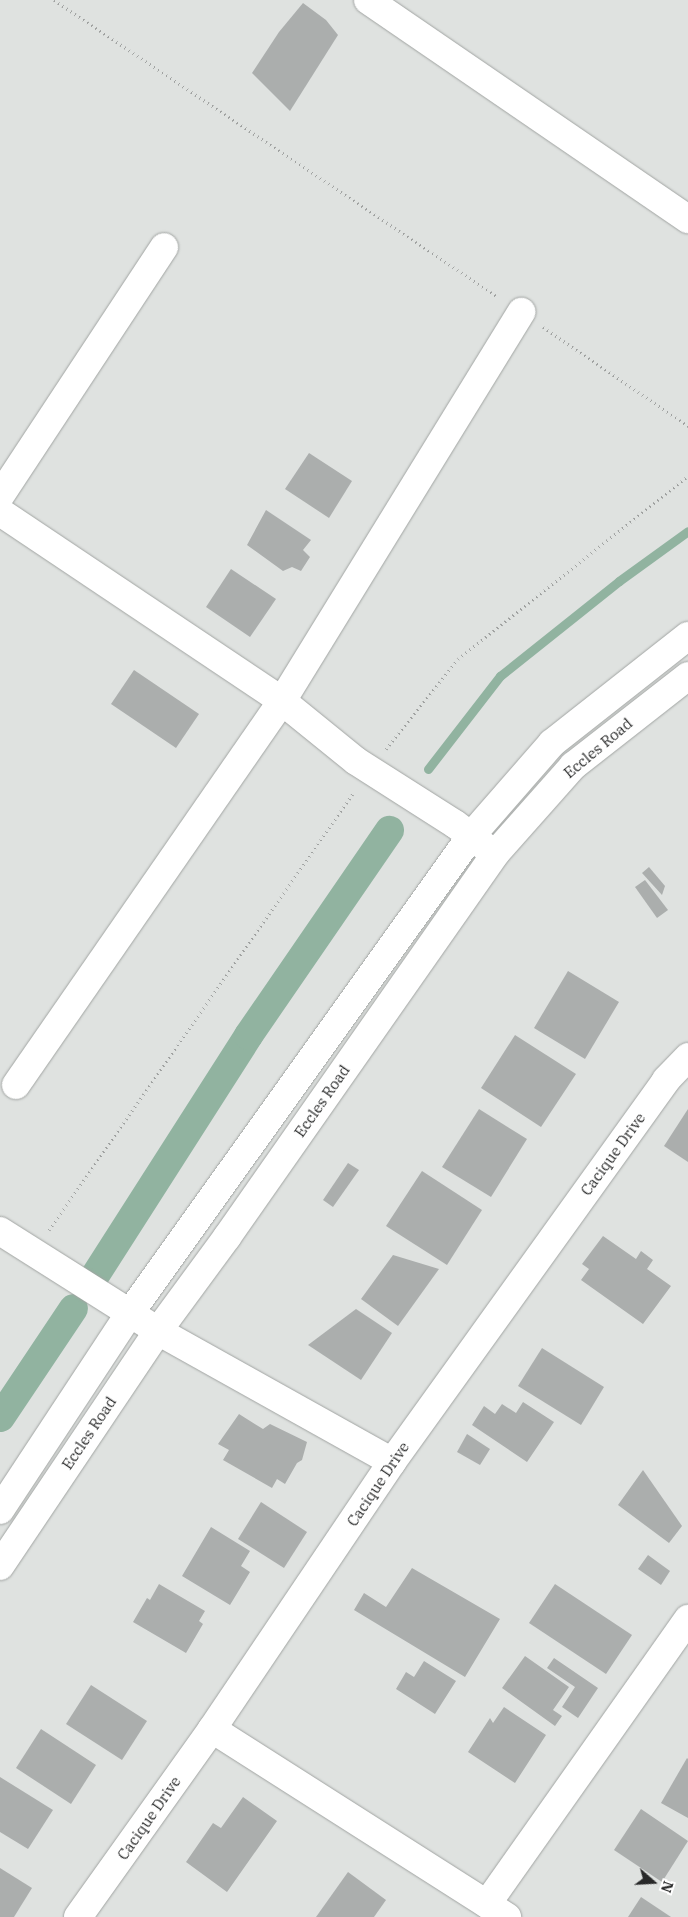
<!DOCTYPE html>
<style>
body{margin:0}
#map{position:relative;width:688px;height:1917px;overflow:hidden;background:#dfe2e0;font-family:"IBM Plex Serif",serif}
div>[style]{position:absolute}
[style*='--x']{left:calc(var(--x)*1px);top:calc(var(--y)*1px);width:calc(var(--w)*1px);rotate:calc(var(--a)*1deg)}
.stream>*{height:9px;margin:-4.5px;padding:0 4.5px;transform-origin:4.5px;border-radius:4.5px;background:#91b3a0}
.canal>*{height:29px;margin:-14.5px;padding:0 14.5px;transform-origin:14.5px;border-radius:14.5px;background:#91b3a0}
.building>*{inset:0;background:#abaead}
.path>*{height:3px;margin-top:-1.5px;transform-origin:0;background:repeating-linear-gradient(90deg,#a0a2a1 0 1px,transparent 0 5px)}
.roads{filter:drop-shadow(0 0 1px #a1a4a2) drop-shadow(0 0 1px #a1a4a2)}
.minor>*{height:28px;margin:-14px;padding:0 14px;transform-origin:14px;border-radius:14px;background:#fff}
span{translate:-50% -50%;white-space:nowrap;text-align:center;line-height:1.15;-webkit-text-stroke:4px #fff;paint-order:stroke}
.street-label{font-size:15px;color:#282929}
.north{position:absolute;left:628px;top:1857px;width:50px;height:50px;-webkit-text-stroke:4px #fff;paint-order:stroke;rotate:109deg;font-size:14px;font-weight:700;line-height:20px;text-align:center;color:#282929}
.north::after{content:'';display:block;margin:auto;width:18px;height:22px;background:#282929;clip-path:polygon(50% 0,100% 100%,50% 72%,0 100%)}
</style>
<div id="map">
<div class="stream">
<i style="--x:428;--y:769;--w:118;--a:-52.3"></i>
<i style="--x:500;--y:676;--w:152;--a:-38.6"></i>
<i style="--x:619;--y:581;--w:85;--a:-35.9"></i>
</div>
<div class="canal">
<i style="--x:94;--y:1276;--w:286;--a:-57.4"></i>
<i style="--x:248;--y:1035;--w:249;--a:-55.5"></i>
<i style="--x:0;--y:1417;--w:131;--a:-56.2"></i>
</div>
<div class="building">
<i style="clip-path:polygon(303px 3px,326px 20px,338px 35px,290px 111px,252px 73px,279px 32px)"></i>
<i style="clip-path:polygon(309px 453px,352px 481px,329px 518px,285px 489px)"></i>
<i style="clip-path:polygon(266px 510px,311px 540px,303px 550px,310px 557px,301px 571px,292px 567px,283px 571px,247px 545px)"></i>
<i style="clip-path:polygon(231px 569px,276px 599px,250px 637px,206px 607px)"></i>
<i style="clip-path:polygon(134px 670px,199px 714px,176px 748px,111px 704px)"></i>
<i style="clip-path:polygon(649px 867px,665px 886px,662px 895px,642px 873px)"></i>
<i style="clip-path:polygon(645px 880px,668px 910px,657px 918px,635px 887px)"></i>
<i style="clip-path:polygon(568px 971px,619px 1002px,585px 1059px,534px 1028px)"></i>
<i style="clip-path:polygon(515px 1035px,576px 1074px,541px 1127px,481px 1088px)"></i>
<i style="clip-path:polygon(479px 1109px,527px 1139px,491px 1197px,442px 1167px)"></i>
<i style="clip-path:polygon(688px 1109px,688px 1162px,664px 1146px)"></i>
<i style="clip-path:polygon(348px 1163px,359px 1170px,333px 1207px,323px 1200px)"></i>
<i style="clip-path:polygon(422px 1171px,482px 1210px,447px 1265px,386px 1226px)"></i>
<i style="clip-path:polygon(603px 1236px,636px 1259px,641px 1251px,653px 1260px,647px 1269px,671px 1286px,643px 1324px,581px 1280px,589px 1269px,582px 1264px)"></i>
<i style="clip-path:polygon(393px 1255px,439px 1269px,398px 1326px,361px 1299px)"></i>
<i style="clip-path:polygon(356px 1309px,392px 1333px,361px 1380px,308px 1345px)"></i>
<i style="clip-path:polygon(542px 1348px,604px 1387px,581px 1425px,518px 1386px)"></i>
<i style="clip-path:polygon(523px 1402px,554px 1422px,527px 1462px,472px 1425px,484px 1406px,495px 1414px,502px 1404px,516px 1413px)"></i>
<i style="clip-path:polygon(239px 1414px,263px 1429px,270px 1424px,307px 1442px,302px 1460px,297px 1463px,285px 1484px,277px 1479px,272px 1488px,223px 1460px,229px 1450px,218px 1444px)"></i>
<i style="clip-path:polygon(467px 1434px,490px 1449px,480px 1465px,457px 1452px)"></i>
<i style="clip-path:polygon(643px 1470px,682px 1526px,669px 1543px,618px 1505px)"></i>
<i style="clip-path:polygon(261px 1502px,307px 1532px,284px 1568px,238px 1539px)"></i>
<i style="clip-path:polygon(211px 1527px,250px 1551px,241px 1566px,250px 1572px,230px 1605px,182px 1576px)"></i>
<i style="clip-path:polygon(648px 1555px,670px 1571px,661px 1585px,638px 1569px)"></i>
<i style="clip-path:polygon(412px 1568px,500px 1619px,465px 1677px,354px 1610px,364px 1593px,386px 1607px)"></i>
<i style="clip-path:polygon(159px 1584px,205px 1611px,199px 1621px,203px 1624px,186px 1653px,133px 1622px,147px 1598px,150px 1600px)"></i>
<i style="clip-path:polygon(555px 1584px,632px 1635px,606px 1674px,529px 1623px)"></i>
<i style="clip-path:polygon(525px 1656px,569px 1687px,553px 1710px,562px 1716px,555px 1726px,502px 1688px)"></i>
<i style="clip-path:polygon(554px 1658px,598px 1688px,578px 1718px,562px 1707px,575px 1687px,547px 1668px)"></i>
<i style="clip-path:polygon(424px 1661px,456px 1681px,435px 1714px,396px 1689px,406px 1672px,414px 1677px)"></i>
<i style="clip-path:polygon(91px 1685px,147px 1721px,122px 1760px,66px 1724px)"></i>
<i style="clip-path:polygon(504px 1707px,546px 1735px,515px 1783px,468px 1752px,490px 1718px,493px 1723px)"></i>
<i style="clip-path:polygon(41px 1729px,96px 1765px,71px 1804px,16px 1768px)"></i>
<i style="clip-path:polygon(687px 1758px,688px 1759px,688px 1818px,661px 1803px)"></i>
<i style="clip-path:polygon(0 1777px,53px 1810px,28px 1849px,0 1832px)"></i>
<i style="clip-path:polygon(243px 1797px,277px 1821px,227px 1892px,186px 1862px,213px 1823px,221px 1828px)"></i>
<i style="clip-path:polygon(641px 1809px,688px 1841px,662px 1882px,614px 1850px)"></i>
<i style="clip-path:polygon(0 1868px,32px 1888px,14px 1917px,0 1917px)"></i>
<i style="clip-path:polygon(348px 1872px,386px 1900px,374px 1917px,316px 1917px)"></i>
<i style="clip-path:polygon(641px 1897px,671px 1917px,628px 1917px)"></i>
</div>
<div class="path">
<i style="--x:54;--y:0;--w:534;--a:33.78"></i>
<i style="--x:543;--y:327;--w:176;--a:34.3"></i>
<i style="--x:386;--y:749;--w:115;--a:-51.3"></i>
<i style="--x:458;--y:659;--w:294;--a:-38.5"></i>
<i style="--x:49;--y:1230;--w:534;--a:-55.15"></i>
</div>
<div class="roads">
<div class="minor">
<i style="--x:368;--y:0;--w:388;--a:34.4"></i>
<i style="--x:0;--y:496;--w:298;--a:-56.6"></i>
<i style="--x:0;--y:512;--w:339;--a:33.8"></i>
<i style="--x:282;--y:701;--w:95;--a:39"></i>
<i style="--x:356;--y:761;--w:117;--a:32.5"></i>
<i style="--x:455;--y:824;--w:39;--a:37"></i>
<i style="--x:16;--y:1085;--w:467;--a:-55.3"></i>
<i style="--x:282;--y:701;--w:457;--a:-58.4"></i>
<i style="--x:0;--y:1231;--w:187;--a:32.3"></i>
<i style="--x:158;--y:1331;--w:268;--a:29.2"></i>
<i style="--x:0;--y:1510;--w:236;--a:-56.6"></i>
<i style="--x:130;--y:1313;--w:586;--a:-54.44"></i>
<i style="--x:471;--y:836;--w:123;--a:-48.9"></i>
<i style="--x:552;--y:743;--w:173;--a:-38.2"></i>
<i style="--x:0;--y:1566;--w:283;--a:-56.1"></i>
<i style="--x:158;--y:1331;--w:117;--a:-53.7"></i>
<i style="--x:227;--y:1237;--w:467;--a:-55"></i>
<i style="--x:495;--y:854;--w:118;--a:-48.4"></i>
<i style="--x:573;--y:766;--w:146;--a:-38"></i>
<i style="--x:212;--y:1729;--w:350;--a:32.5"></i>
<i style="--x:487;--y:1904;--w:349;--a:-54.8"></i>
<i style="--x:78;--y:1917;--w:231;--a:-54.5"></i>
<i style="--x:212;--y:1729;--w:322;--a:-56"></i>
<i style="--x:392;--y:1462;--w:470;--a:-54.3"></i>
<i style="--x:666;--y:1080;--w:32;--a:-46"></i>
</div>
</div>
<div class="street-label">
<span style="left:598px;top:748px;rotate:-40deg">Eccles Road</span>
<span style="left:322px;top:1101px;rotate:-55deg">Eccles Road</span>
<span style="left:613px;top:1154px;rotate:-54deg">Cacique Drive</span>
<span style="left:89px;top:1433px;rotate:-56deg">Eccles Road</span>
<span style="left:378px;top:1484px;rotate:-56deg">Cacique Drive</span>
<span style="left:149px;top:1818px;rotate:-55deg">Cacique Drive</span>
</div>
<div class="north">N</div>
</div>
